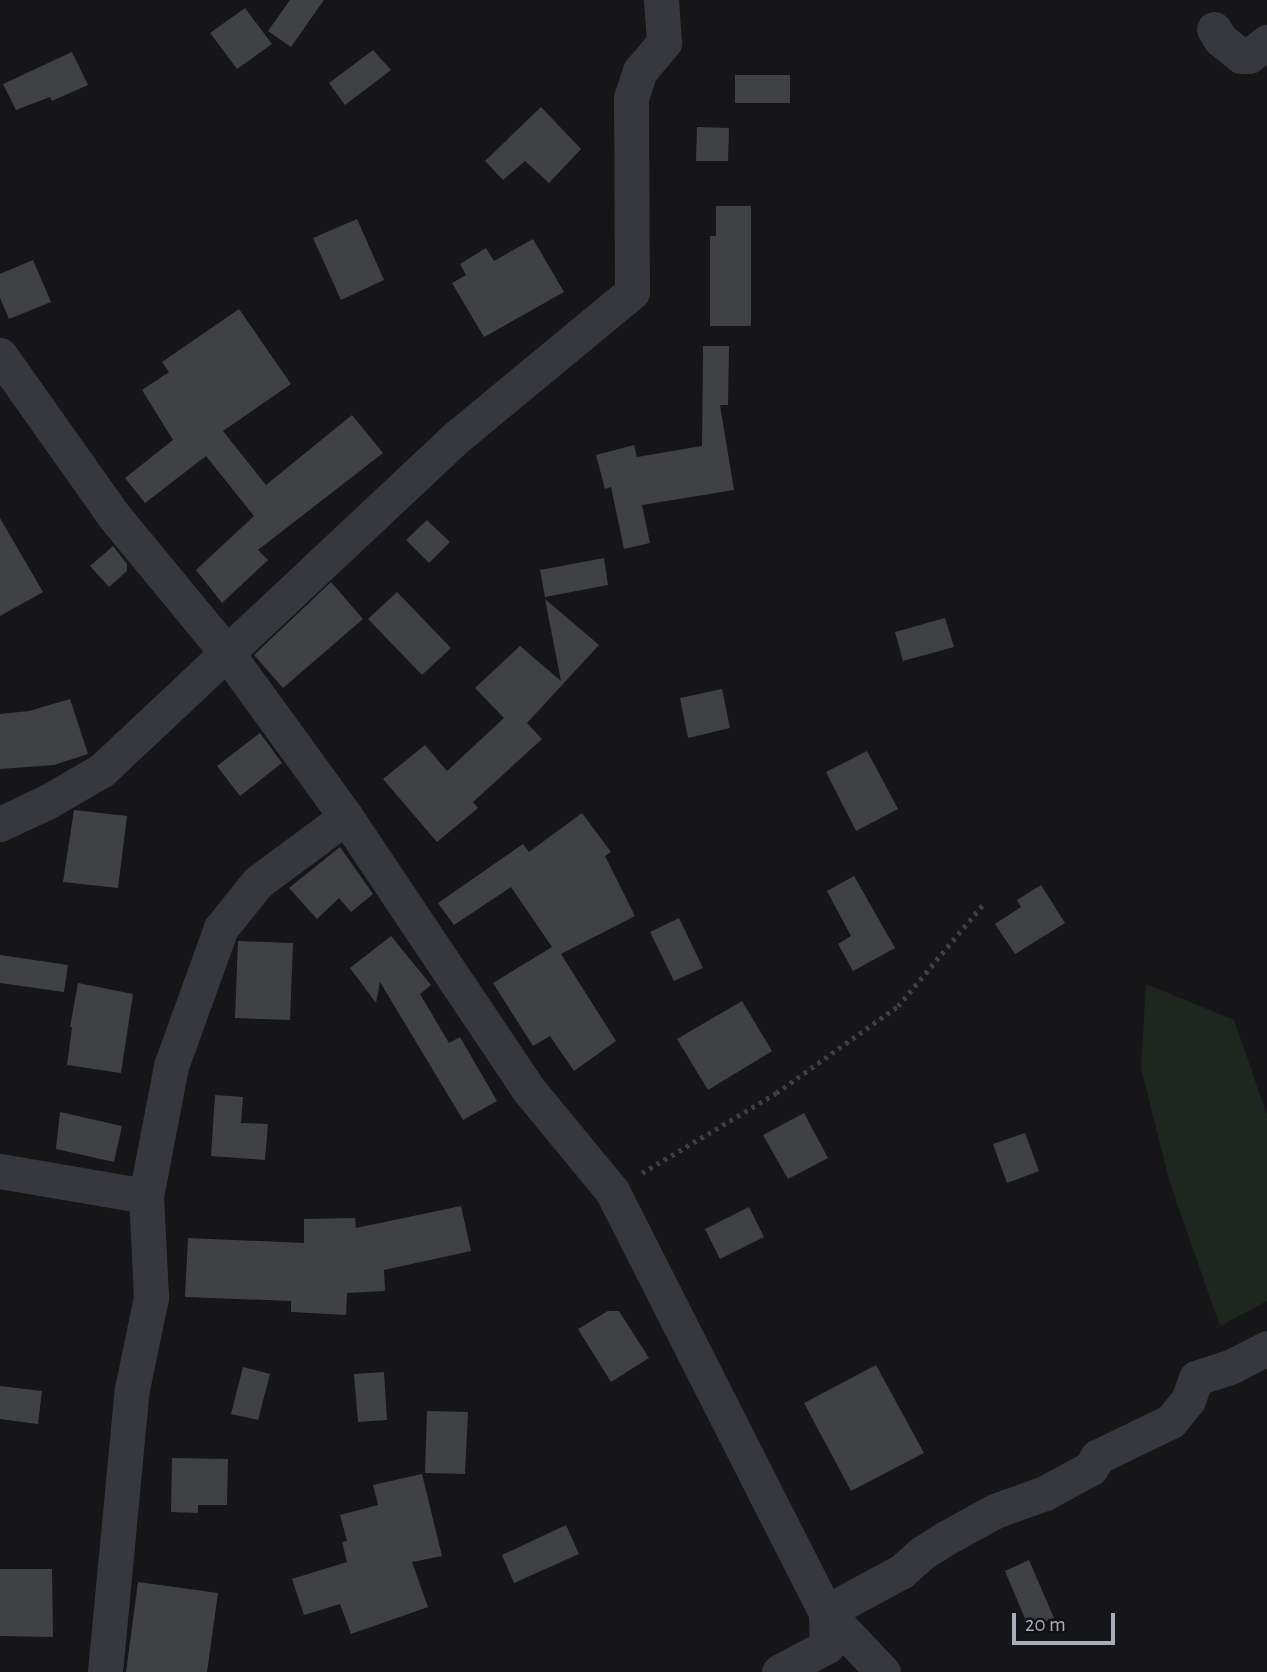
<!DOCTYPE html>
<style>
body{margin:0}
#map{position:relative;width:1267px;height:1672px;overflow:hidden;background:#161618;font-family:"Alegreya Sans",sans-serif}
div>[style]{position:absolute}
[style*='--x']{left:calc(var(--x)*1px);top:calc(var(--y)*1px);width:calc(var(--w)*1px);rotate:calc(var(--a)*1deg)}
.green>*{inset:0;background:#1e261f}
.building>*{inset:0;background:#404145}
.path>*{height:4.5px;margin-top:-2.25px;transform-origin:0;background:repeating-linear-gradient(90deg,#3d3f44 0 3.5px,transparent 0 8.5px)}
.minor>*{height:35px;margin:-17.5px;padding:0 17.5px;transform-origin:17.5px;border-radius:17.5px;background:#37383d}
span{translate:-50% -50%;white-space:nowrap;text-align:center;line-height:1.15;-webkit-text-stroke:6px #111113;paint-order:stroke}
.scale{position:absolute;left:1012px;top:1613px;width:103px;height:32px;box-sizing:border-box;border:4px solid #a8adb8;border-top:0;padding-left:9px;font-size:21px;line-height:24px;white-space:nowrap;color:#a8adb8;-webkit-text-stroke:5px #111113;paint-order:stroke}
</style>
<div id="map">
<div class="green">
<i style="clip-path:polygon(1146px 984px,1234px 1020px,1267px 1115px,1267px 1301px,1220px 1326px,1170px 1183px,1141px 1068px)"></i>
</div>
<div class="building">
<i style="clip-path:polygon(290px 0,324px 0,291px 47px,268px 31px)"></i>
<i style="clip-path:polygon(245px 8px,272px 44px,237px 69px,210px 33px)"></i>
<i style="clip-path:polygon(373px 50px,391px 70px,345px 105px,329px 83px)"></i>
<i style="clip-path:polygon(72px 52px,88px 85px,52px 101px,50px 97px,16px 110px,3px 84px)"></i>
<i style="clip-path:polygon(735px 75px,790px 75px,790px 103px,735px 103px)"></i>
<i style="clip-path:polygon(541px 107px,581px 149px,549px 183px,525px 161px,503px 180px,485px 161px)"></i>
<i style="clip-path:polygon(697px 127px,729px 128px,728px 161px,696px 161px)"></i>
<i style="clip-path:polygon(716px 206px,751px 206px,751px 326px,710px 326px,710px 236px,716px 236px)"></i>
<i style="clip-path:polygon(357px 219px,384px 280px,341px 300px,313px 238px)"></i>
<i style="clip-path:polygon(533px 239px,564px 292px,484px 337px,452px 283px,466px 275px,460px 264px,486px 248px,494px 261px)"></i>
<i style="clip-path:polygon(33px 260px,51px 302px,9px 319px,0 298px,0 274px)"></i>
<i style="clip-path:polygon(239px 309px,291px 384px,223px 431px,266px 485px,352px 415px,383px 453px,258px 550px,268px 560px,222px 603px,196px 570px,254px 516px,206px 456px,145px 503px,125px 478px,173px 440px,142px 390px,169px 372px,162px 362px)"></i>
<i style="clip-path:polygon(703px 346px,729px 346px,728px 405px,720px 405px,734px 490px,642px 505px,650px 543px,624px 549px,611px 487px,605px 489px,596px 455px,634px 445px,637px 457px,702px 446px)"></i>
<i style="clip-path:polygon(0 518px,43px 592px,0 616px)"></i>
<i style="clip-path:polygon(427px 520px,450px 542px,429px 563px,406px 540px)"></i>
<i style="clip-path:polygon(113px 546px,127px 564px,127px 571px,109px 587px,90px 566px)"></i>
<i style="clip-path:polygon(604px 558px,608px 585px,545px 597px,540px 570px)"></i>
<i style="clip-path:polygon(331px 582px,363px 619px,283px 688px,254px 655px)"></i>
<i style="clip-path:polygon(397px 592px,451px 648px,422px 675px,368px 619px)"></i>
<i style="clip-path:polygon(545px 599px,599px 645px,527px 723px,542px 739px,473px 802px,478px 808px,437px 842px,383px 779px,425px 745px,447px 771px,504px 718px,475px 688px,520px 646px,561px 681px)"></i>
<i style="clip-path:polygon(945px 618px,954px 647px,903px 661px,895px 632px)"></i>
<i style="clip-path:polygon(722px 689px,730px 728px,688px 738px,680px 698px)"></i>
<i style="clip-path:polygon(70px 699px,88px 754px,54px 765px,0 769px,0 714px,29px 711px)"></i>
<i style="clip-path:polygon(260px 733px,282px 763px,240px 796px,217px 766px)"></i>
<i style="clip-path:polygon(867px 751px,898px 809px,856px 831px,826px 772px)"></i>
<i style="clip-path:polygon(74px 810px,127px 816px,118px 888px,63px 882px)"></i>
<i style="clip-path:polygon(582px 813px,611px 852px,605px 856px,635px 916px,561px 954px,616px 1041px,574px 1071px,550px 1036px,533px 1046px,493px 983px,552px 947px,511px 887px,454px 925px,438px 903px,523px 844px,529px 852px)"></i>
<i style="clip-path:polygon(340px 847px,373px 894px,351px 912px,339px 898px,317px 919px,289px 888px)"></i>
<i style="clip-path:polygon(854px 876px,895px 948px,853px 971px,838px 944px,851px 936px,827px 891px)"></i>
<i style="clip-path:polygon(1041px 885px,1065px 923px,1015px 954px,995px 924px,1021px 907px,1017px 900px)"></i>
<i style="clip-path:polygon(679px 918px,703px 968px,674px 981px,650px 932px)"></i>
<i style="clip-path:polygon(391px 936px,431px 985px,420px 994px,449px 1043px,460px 1037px,497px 1101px,463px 1120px,380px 982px,376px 1003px,350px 968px)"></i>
<i style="clip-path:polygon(238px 941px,293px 943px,290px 1020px,235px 1018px)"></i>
<i style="clip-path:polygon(0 955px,68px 965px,64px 992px,0 983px)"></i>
<i style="clip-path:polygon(78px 983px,133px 994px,121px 1073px,67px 1065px,72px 1027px,70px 1027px)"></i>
<i style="clip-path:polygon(742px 1001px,772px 1051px,708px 1090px,677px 1039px)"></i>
<i style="clip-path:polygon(215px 1095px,243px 1097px,241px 1123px,268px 1124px,265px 1160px,211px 1156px)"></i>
<i style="clip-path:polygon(60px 1112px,122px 1126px,114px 1162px,56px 1149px)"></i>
<i style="clip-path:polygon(804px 1113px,828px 1158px,788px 1179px,763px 1135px)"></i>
<i style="clip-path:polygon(1025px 1133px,1039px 1171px,1007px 1183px,993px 1144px)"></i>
<i style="clip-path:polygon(461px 1206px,471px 1251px,384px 1270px,385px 1291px,347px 1293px,346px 1315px,291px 1312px,291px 1301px,185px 1297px,188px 1238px,304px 1243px,304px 1219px,355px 1218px,356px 1228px)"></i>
<i style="clip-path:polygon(749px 1207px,764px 1237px,720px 1259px,705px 1229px)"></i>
<i style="clip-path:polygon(608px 1311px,619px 1311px,649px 1358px,611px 1382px,578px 1329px)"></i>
<i style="clip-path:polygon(876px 1365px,924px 1453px,851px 1491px,804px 1403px)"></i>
<i style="clip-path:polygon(243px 1367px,270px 1374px,258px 1420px,231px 1414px)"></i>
<i style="clip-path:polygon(384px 1372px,387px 1420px,358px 1422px,354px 1374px)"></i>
<i style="clip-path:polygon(0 1386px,42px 1391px,38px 1424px,0 1419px)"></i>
<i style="clip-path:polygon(427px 1411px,468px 1412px,465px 1474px,425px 1473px)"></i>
<i style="clip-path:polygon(172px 1458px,228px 1459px,227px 1505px,198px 1505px,198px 1513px,171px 1512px)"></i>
<i style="clip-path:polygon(422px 1474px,442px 1556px,412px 1562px,428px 1607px,351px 1634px,340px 1604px,304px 1615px,292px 1579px,347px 1562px,342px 1542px,347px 1541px,340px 1515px,378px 1505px,373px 1485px)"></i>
<i style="clip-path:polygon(566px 1525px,579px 1554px,514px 1583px,502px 1555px)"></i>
<i style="clip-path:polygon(1029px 1560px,1054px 1618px,1029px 1628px,1005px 1571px)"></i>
<i style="clip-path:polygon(0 1569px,52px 1569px,53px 1637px,0 1636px)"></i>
<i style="clip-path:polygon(138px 1582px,218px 1593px,207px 1672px,126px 1672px)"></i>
</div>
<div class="path">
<i style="--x:642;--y:1173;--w:156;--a:-30.8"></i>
<i style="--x:776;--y:1093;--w:150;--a:-35.5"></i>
<i style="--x:898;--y:1006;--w:134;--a:-50.1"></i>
</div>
<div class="minor">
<i style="--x:1214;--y:29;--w:12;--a:59"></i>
<i style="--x:1220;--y:39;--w:27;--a:39"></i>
<i style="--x:1241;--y:56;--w:8;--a:0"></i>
<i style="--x:1249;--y:56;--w:23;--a:-38"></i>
<i style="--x:0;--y:355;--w:197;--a:54.7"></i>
<i style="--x:114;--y:516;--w:178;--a:50.5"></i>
<i style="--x:227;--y:653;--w:203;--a:54"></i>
<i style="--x:346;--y:817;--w:327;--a:56.2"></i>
<i style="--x:528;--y:1089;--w:132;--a:50.5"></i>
<i style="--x:612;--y:1191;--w:472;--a:63.1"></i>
<i style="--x:826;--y:1612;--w:83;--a:46.5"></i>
<i style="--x:0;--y:824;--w:52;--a:-25.1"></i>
<i style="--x:47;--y:802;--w:64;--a:-30.2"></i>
<i style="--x:102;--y:770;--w:488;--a:-43.2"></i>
<i style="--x:458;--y:436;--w:226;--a:-39.6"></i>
<i style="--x:632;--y:292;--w:194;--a:-90.3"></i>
<i style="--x:631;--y:98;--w:28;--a:-72"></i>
<i style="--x:640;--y:71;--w:38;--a:-50"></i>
<i style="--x:664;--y:42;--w:42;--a:-94.1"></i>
<i style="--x:0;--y:1171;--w:148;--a:9.7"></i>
<i style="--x:826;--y:1612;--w:86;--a:-28.3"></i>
<i style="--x:902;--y:1571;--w:27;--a:-42"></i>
<i style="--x:922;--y:1553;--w:28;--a:-32"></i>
<i style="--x:946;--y:1538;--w:56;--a:-28.9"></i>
<i style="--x:995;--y:1511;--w:53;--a:-19.8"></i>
<i style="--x:1045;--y:1493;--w:52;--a:-28.5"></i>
<i style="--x:1091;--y:1468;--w:13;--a:-61"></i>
<i style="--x:1097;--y:1457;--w:82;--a:-25.9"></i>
<i style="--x:1171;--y:1421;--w:27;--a:-51"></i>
<i style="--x:1188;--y:1400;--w:23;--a:-70"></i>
<i style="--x:1196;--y:1378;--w:38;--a:-18"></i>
<i style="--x:1232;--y:1366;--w:39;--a:-27"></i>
<i style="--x:105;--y:1672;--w:284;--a:-84.6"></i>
<i style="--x:132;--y:1389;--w:94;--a:-78.3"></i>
<i style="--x:151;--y:1297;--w:101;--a:-92.8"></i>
<i style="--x:146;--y:1196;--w:132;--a:-79.1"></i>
<i style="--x:171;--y:1066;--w:147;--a:-70.1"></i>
<i style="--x:221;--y:928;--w:59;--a:-51.2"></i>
<i style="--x:258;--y:882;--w:109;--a:-36.5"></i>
<i style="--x:779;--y:1672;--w:55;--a:-28.4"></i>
<i style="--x:827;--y:1646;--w:34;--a:-92"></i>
</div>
<div class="scale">20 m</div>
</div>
